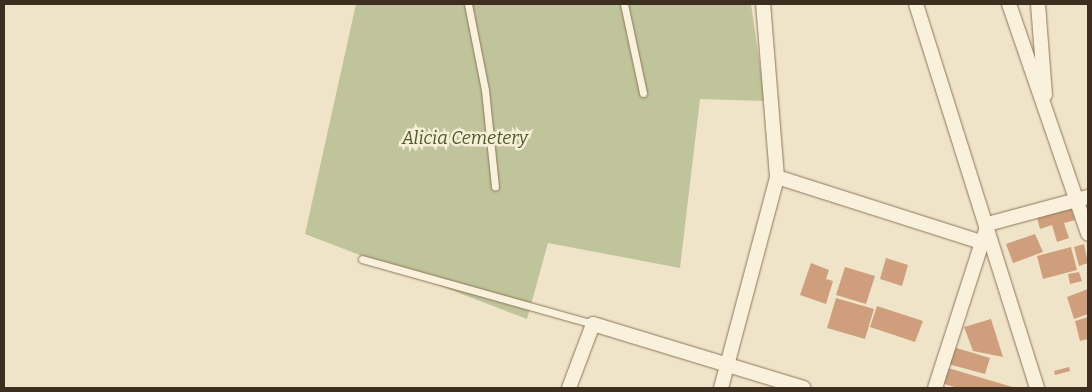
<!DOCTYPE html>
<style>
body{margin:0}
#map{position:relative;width:1092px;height:392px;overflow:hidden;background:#f0e4c8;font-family:Bitter,serif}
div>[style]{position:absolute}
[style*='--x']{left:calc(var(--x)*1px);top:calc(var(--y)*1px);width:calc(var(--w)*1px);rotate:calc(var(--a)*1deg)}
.cemetery>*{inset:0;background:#bfc49a}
.building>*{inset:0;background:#cf9f7d}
.roads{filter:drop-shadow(0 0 1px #8d765c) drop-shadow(0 0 1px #8d765c)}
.service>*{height:7px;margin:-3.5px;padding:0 3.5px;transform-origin:3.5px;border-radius:3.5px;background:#faf1dc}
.minor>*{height:14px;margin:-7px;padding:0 7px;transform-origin:7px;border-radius:7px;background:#faf1dc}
span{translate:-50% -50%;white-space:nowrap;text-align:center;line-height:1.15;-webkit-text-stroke:5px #f7eed8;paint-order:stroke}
.park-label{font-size:18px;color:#4d5a26;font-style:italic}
.frame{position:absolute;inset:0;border:5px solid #3d2e20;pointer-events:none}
</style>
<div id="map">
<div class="cemetery">
<i style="clip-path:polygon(356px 4px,751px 4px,765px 101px,700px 99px,680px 268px,548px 243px,527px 319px,305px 234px)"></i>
</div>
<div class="building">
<i style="clip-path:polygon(1070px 204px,1075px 220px,1064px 223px,1069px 238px,1057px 242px,1052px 225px,1040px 229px,1036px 214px)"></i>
<i style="clip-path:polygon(1035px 234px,1043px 252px,1013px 263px,1006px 244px)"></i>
<i style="clip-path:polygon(1084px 244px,1088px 263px,1079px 266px,1074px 247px)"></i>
<i style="clip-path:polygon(1071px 247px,1077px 270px,1043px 279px,1037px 256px)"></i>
<i style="clip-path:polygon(886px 258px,908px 265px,902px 286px,880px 279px)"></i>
<i style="clip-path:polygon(811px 263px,829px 270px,826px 279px,833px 281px,826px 304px,800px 295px)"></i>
<i style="clip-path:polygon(845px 267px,875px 276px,866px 304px,836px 295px)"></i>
<i style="clip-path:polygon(1079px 272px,1082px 281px,1070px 284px,1068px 274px)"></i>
<i style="clip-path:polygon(1088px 289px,1088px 314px,1074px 319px,1067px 297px)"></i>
<i style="clip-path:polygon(836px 298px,874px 309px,865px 339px,827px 328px)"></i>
<i style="clip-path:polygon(877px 306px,923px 321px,915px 342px,870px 327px)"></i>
<i style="clip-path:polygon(1088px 317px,1088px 339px,1080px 341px,1075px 321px)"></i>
<i style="clip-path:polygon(991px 319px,1003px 357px,973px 351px,964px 327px)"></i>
<i style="clip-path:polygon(953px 347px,990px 358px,985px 374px,948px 364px)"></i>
<i style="clip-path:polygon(1069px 367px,1070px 371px,1055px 375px,1054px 371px)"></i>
<i style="clip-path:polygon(948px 368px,1016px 388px,958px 388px,944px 384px)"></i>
</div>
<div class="roads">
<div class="service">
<i style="--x:468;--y:4;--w:88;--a:78.8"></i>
<i style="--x:485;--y:90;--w:97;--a:84.1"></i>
<i style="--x:624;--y:4;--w:91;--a:77.9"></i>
<i style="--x:362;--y:259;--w:240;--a:15.7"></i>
</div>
<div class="minor">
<i style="--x:916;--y:4;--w:403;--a:72.5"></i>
<i style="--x:1009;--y:4;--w:243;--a:71"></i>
<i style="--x:1038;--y:4;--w:91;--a:85.6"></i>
<i style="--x:777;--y:177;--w:214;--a:17.7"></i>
<i style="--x:569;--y:388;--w:68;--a:-69.4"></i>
<i style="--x:593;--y:324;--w:220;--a:16.9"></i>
<i style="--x:721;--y:388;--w:218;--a:-75.1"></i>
<i style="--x:777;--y:177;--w:174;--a:-94.6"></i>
<i style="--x:935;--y:388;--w:172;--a:-72.1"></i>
<i style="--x:988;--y:224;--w:104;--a:-15.1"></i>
</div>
</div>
<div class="park-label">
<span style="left:465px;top:138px">Alicia Cemetery</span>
</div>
<div class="frame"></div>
</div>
